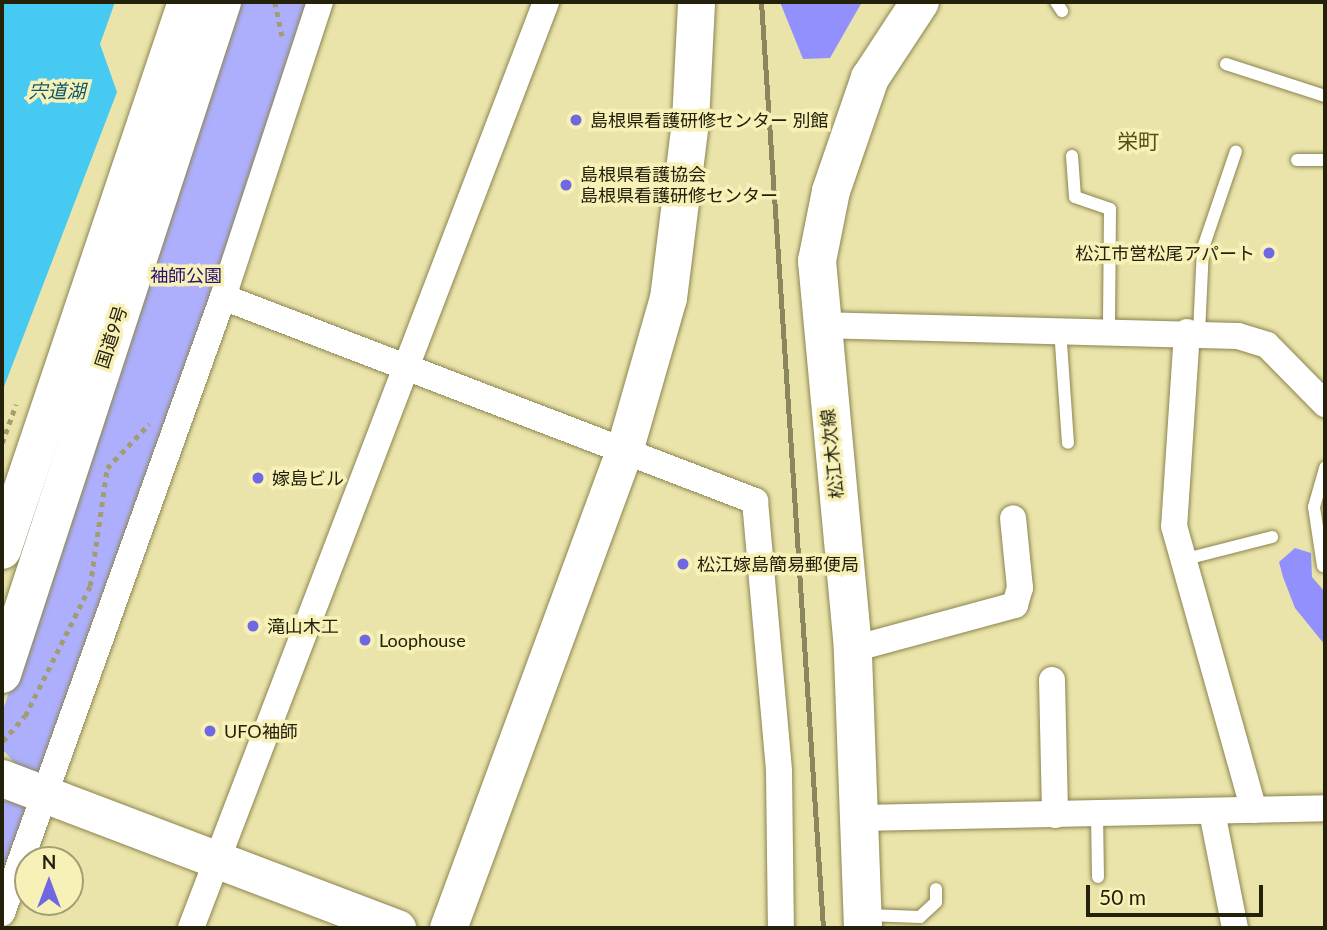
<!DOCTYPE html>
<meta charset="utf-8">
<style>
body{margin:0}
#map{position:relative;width:1327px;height:930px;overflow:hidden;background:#eae4ab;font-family:Lato,"Noto Sans JP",sans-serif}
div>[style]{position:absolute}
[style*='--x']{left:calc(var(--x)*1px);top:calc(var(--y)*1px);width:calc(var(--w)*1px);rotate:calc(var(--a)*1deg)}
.green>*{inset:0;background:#adaffd}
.forest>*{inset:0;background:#9290fc}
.water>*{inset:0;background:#47caf2}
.path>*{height:4.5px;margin-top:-2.25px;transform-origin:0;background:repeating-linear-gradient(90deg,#a29d71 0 5px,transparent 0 10px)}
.roads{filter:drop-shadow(0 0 2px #8b844f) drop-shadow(0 0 2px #8b844f)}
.lane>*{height:12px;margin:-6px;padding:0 6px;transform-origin:6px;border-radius:6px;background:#fff}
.street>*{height:26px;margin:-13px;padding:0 13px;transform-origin:13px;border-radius:13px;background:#fff}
.secondary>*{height:37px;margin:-18.5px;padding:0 18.5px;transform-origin:18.5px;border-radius:18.5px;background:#fff}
.primary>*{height:38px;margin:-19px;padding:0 19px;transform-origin:19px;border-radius:19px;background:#fff}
.highway>*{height:38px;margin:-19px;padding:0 19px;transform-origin:19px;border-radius:19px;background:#fff}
.rail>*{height:5px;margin:-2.5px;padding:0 2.5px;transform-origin:2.5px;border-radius:2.5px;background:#8b865e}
.dots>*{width:19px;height:19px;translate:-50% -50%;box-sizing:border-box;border:4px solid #f7f1b8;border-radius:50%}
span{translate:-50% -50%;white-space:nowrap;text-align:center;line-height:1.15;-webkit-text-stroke:7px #f7f1b8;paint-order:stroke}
.poi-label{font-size:18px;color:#24210b}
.left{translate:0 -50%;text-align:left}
.right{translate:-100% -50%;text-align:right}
.park-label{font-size:18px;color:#271271}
.street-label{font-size:18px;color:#24210b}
.water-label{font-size:19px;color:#0d576c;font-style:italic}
.quarter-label{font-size:21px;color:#544d16}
.frame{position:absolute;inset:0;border:4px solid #24210b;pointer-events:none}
.north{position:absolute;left:14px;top:846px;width:70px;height:70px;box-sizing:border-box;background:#f7f1b8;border:2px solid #a39e73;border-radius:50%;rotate:0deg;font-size:19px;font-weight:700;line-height:28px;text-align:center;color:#24210b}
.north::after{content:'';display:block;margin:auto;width:24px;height:32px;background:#7067e2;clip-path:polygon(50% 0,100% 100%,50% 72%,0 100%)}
.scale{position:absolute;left:1086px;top:885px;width:177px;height:32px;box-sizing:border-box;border:4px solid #24210b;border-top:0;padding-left:9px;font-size:21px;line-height:24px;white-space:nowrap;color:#24210b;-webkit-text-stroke:5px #f7f1b8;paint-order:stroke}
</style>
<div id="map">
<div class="green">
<i style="clip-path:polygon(242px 2px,306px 2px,217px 285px,39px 775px,18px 767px,4px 751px,2px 713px)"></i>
<i style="clip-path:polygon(2px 801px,20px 801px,28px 809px,2px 877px)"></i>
</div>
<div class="forest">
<i style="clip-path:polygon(780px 2px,862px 2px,830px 58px,803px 59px)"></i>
<i style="clip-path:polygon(1295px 548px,1311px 553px,1312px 577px,1325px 592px,1325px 645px,1295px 608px,1283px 577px,1279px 562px)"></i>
</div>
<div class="water">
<i style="clip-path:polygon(2px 2px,115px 2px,100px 44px,117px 92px,2px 392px)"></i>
</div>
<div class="path">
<i style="--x:275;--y:2;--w:35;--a:78"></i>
<i style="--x:2;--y:443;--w:41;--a:-70.3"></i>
<i style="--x:3;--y:741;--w:33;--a:-49"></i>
<i style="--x:25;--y:716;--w:145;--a:-63.4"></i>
<i style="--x:90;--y:586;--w:119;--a:-81.8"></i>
<i style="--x:107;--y:468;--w:61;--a:-46.3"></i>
</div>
<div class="roads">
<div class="lane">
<i style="--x:1056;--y:2;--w:11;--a:56"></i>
<i style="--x:1226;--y:64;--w:104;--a:17.9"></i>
<i style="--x:1072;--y:156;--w:41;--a:85.8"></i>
<i style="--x:1075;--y:197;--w:37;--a:19"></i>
<i style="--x:1110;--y:209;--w:120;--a:90.5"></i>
<i style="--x:1297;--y:160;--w:28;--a:0"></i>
<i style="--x:1060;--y:329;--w:114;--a:86"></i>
<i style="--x:1199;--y:333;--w:85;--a:-87.3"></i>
<i style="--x:1203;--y:248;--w:102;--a:-71.2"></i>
<i style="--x:1182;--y:560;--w:93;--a:-14.3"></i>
<i style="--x:1323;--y:566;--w:60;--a:-98.7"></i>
<i style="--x:1314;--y:507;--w:41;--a:-74.2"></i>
<i style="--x:1097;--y:814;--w:63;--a:89.1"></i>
<i style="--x:867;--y:915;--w:53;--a:2.2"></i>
<i style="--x:920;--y:917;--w:22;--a:-43"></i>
<i style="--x:936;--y:902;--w:13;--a:-90"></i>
</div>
<div class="street">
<i style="--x:223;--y:297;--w:570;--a:20.98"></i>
<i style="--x:755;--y:501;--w:271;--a:84.9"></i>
<i style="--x:779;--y:771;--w:157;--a:89.3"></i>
<i style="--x:818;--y:325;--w:420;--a:1.5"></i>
<i style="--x:1238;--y:336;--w:30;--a:17"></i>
<i style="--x:1267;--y:345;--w:83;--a:45.5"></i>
<i style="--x:1187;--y:332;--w:194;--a:93.8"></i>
<i style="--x:1174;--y:526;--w:295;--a:74.3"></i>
<i style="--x:853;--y:649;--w:168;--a:-15.2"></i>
<i style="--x:1015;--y:605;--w:18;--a:-74"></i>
<i style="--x:1020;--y:588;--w:70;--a:-95.7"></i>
<i style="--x:1052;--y:680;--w:135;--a:88.7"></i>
<i style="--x:1212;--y:812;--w:118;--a:78.8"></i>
<i style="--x:862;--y:818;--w:463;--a:-1.2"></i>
<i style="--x:2;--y:913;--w:654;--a:-70.26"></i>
<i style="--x:223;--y:297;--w:311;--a:-71.8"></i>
<i style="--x:191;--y:928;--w:992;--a:-69.02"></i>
</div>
<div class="secondary">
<i style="--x:2;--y:778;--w:423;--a:20.8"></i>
<i style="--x:448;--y:928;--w:508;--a:-69.75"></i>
<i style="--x:624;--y:451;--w:159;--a:-74"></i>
<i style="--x:668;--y:298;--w:178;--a:-82.9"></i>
<i style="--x:690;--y:121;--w:119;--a:-87.1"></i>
</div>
<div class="primary">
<i style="--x:863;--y:928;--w:279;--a:-92.1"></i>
<i style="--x:853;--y:649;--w:390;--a:-95.3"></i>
<i style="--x:817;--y:261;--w:71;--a:-78.7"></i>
<i style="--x:831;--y:191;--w:120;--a:-71"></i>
<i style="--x:870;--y:78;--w:91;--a:-56.7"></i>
</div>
<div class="highway">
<i style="--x:2;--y:550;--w:578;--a:-71.35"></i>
<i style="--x:2;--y:674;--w:707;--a:-71.87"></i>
</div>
</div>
<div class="rail">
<i style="--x:761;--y:2;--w:928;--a:86.17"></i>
</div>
<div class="dots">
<i style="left:576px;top:120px;background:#7067e2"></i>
<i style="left:566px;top:185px;background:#7067e2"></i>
<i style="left:1269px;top:253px;background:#7067e2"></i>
<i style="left:258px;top:478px;background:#7067e2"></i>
<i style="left:683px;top:564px;background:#7067e2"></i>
<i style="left:253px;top:626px;background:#7067e2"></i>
<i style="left:365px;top:640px;background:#7067e2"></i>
<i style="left:210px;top:731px;background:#7067e2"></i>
</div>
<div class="poi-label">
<span class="left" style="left:590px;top:120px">島根県看護研修センター 別館</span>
<span class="left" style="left:580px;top:185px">島根県看護協会<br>島根県看護研修センター</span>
<span class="right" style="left:1255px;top:253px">松江市営松尾アパート</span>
<span class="left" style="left:272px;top:478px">嫁島ビル</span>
<span class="left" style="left:697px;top:564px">松江嫁島簡易郵便局</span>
<span class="left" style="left:267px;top:626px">滝山木工</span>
<span class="left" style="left:379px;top:640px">Loophouse</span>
<span class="left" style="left:224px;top:731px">UFO袖師</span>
</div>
<div class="park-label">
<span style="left:186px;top:275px">袖師公園</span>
</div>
<div class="street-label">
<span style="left:111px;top:337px;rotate:-72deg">国道9号</span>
<span style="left:832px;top:454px;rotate:-96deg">松江木次線</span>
</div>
<div class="water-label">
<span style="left:57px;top:91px">宍道湖</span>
</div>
<div class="quarter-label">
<span style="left:1138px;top:141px">栄町</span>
</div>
<div class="frame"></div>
<div class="north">N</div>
<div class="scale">50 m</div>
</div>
